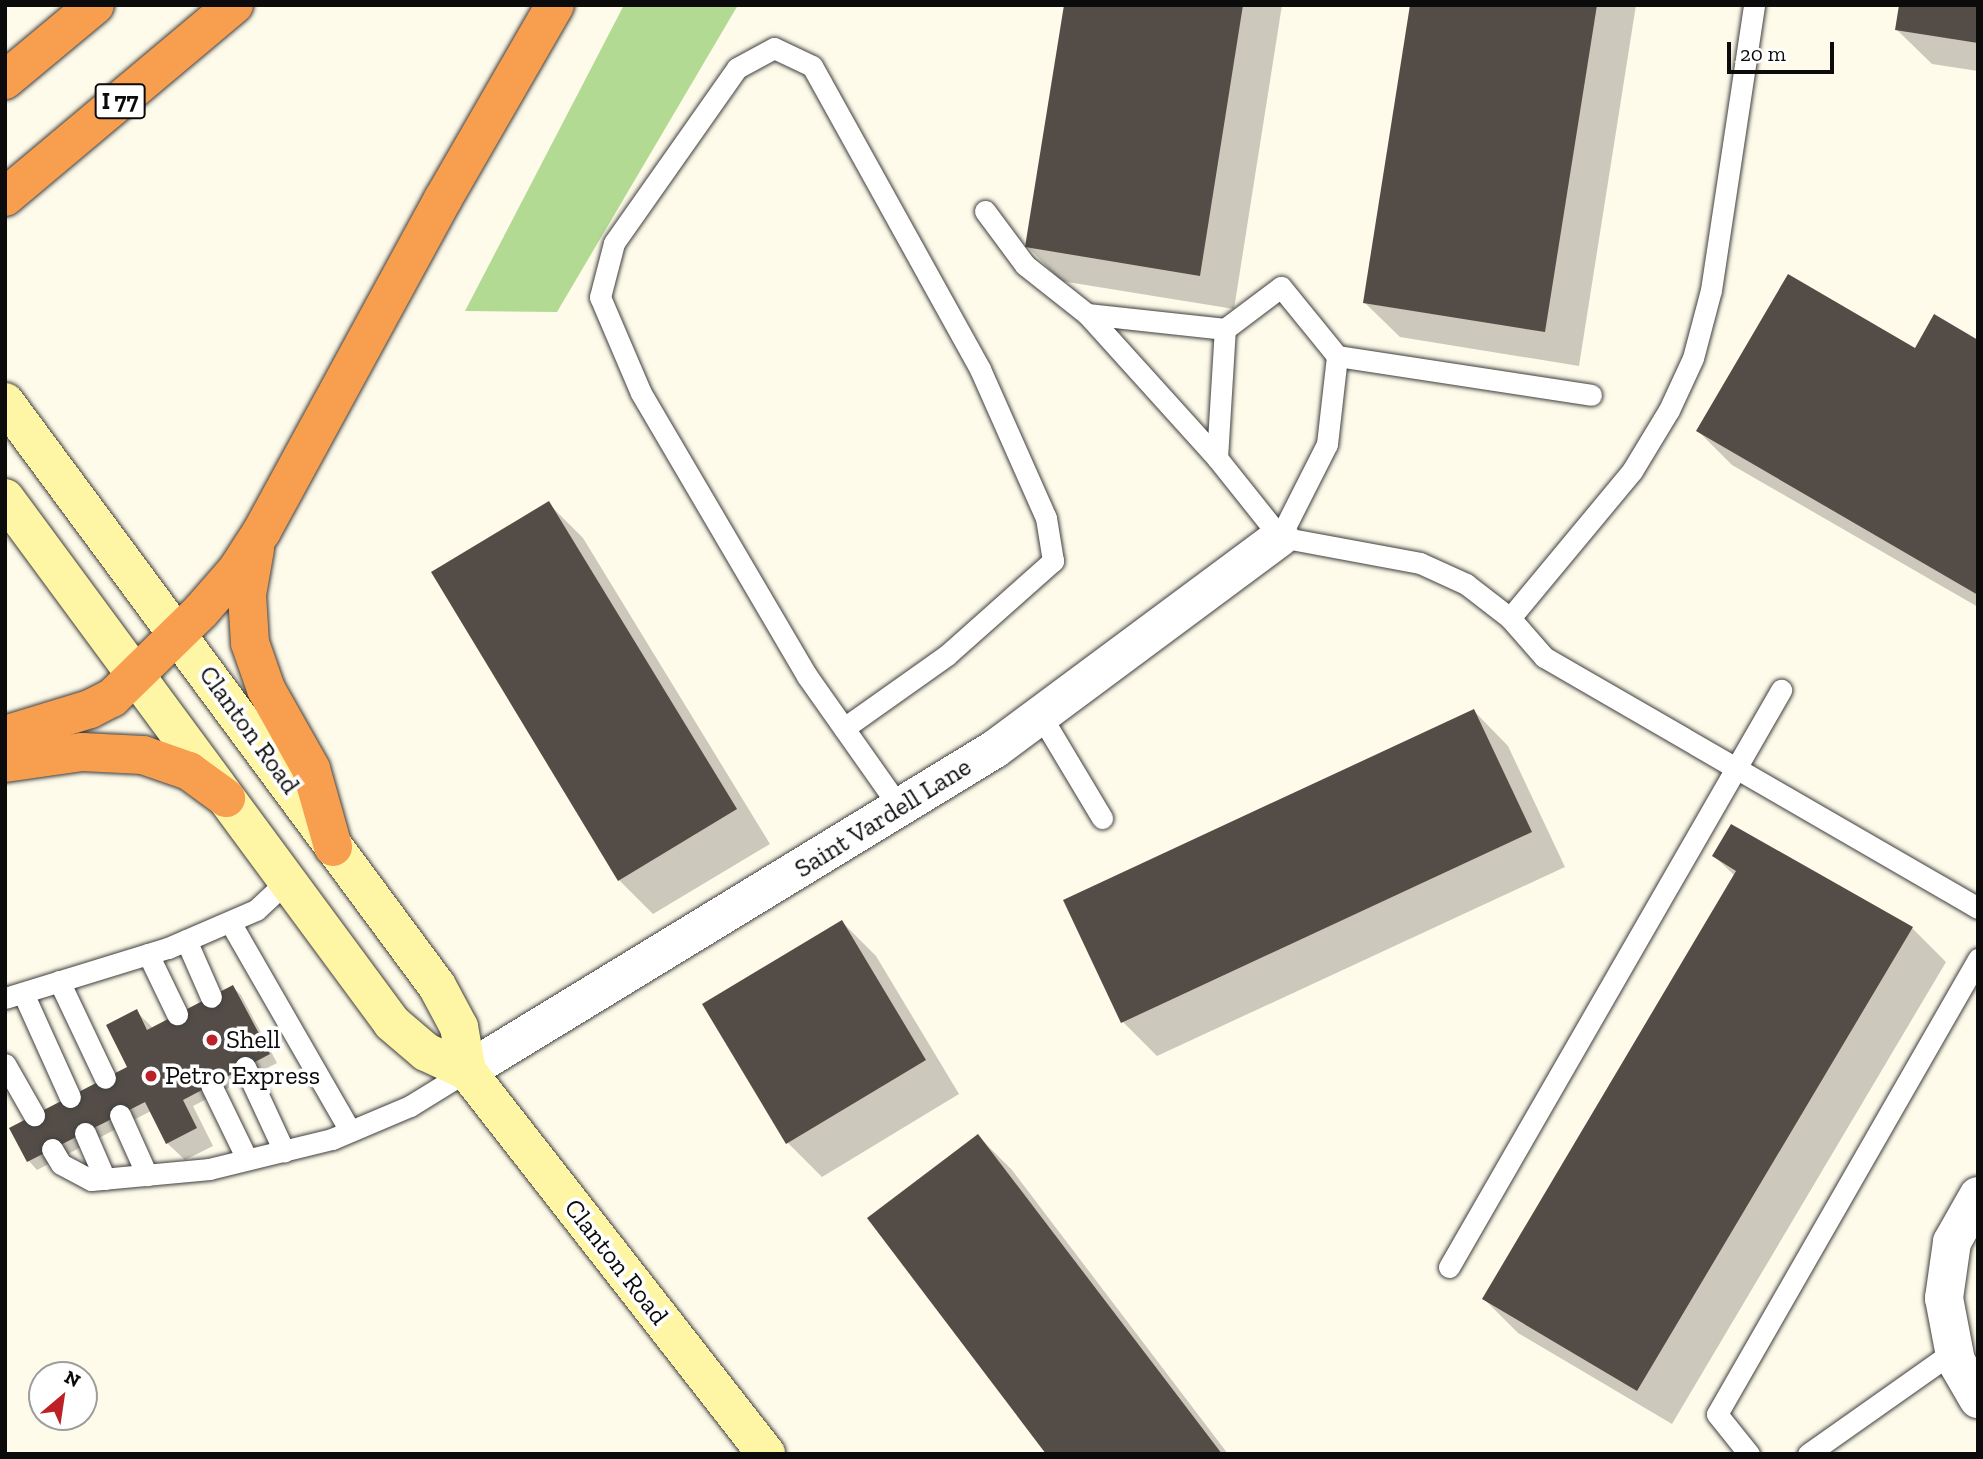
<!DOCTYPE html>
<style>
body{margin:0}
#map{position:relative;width:1983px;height:1459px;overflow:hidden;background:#fffbea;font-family:"Zilla Slab",serif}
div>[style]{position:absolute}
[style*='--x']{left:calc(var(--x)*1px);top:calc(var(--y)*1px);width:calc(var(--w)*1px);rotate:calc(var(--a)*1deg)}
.forest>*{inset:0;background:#b2da92}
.shadow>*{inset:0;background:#0003}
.building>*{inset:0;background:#544d47}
.roads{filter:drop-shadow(0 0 2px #3e3e3e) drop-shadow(0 0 2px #3e3e3e)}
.service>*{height:21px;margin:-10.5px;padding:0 10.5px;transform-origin:10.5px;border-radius:10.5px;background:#fff}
.minor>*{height:38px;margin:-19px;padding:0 19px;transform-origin:19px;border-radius:19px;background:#fff}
.secondary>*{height:38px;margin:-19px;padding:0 19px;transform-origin:19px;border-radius:19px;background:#fff6a5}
.motorway>*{height:38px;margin:-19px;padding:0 19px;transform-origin:19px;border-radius:19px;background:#f89f4f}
.dots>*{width:19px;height:19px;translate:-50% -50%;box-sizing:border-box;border:4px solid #fff;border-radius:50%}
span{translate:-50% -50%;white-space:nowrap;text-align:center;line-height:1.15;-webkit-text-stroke:7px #fff;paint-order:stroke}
.shield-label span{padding:2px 5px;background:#fff;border:2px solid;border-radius:5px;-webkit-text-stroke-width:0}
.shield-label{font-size:24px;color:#0b0b0b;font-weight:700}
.street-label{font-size:26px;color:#0b0b0b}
.poi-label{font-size:26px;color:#0b0b0b}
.left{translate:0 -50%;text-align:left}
.frame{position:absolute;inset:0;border:7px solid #0b0b0b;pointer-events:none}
.north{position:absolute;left:28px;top:1361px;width:70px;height:70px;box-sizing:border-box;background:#fff;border:2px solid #9d9d9d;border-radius:50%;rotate:29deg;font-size:19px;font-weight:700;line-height:28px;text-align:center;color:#0b0b0b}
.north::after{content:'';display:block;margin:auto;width:24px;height:32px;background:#bd2126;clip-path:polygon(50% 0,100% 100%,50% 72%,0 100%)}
.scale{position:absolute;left:1727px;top:42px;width:107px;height:32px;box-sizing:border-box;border:4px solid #0b0b0b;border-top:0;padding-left:9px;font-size:21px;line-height:24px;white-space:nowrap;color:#0b0b0b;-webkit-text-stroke:5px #fff;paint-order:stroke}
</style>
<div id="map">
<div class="forest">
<i style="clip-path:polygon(624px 5px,738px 5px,557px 312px,465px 311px)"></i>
</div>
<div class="shadow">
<i style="clip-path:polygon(1065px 5px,1282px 5px,1234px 309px,1061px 281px,1027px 246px)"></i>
<i style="clip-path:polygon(1412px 5px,1636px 5px,1579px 366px,1400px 337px,1365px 303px)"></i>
<i style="clip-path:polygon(1978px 5px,1978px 71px,1932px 64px,1897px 30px)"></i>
<i style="clip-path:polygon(1978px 342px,1978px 607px,1732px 465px,1698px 431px,1915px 350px)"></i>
<i style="clip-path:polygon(549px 504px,583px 538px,770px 844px,653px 914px,619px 880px)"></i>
<i style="clip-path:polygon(1474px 711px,1508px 746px,1565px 867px,1157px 1056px,1123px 1022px,1066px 901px)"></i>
<i style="clip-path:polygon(1714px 856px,1912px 928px,1946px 962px,1672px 1424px,1518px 1333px,1484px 1299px,1735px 876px)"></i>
<i style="clip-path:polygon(842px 922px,876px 956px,959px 1094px,822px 1177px,788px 1143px)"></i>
<i style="clip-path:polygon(233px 987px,241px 995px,277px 1063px,193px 1106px,213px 1146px,185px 1160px,167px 1143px,151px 1111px,37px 1170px,29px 1161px,11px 1129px,129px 1067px,136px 1011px,153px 1028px)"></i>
<i style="clip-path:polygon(978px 1136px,1012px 1170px,1228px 1454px,1048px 1454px)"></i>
</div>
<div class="building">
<i style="clip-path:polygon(1064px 5px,1243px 5px,1200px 276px,1025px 247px)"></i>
<i style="clip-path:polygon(1410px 5px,1597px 5px,1545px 332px,1363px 303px)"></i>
<i style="clip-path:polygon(1899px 5px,1978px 5px,1978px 43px,1895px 30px)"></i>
<i style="clip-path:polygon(1788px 274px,1915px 348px,1934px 314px,1978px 340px,1978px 595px,1696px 431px)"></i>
<i style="clip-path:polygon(549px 501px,737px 809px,618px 881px,431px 572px)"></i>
<i style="clip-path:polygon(1474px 709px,1532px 832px,1121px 1023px,1063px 900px)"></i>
<i style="clip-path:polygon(1731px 824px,1913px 927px,1637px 1391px,1482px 1299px,1736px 871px,1712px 856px)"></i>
<i style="clip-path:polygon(842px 920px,926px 1060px,786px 1144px,702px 1004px)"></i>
<i style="clip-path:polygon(233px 985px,270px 1054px,183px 1100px,197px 1128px,166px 1144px,145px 1102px,27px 1162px,9px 1128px,127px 1067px,106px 1025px,137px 1009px,147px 1030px)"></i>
<i style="clip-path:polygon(978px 1134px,1222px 1454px,1046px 1454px,867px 1218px)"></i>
</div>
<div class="roads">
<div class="service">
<i style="--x:985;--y:211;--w:67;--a:53.5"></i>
<i style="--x:1025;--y:265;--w:79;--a:38.3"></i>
<i style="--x:1087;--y:314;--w:194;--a:47.9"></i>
<i style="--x:1217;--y:458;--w:101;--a:51.4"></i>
<i style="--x:1280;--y:537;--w:104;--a:-63.2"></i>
<i style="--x:1327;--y:444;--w:89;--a:-83.5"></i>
<i style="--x:1337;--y:356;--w:257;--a:8.7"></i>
<i style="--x:1087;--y:314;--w:139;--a:6.2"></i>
<i style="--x:1217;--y:458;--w:129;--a:-86.5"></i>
<i style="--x:1225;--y:329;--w:70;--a:-36.9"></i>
<i style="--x:1281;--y:287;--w:89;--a:50.9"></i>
<i style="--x:1280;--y:537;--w:142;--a:10.5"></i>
<i style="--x:1420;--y:563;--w:51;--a:24.5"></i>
<i style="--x:1466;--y:584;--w:56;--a:37.7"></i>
<i style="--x:1510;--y:618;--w:52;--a:48.9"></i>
<i style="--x:1544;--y:657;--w:501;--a:30.04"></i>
<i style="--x:1510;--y:618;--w:191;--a:-50.3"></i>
<i style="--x:1632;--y:471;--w:71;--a:-58.8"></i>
<i style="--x:1669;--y:410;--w:57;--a:-65.2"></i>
<i style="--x:1693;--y:358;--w:70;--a:-75.2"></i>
<i style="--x:1711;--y:290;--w:288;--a:-81.4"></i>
<i style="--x:1041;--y:716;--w:119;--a:59.1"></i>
<i style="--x:844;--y:728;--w:126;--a:-35.3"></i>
<i style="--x:947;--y:655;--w:142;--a:-41.6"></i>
<i style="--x:1053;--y:561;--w:44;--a:-99.2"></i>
<i style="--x:1046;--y:518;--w:163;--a:-113.9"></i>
<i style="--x:980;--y:369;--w:346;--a:-119"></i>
<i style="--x:812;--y:66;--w:42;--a:-154.7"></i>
<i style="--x:774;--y:48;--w:42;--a:151.6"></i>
<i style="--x:737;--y:68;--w:214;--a:125.1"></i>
<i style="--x:614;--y:243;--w:56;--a:104.5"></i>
<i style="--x:600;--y:297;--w:104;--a:66.9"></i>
<i style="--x:641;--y:393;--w:328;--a:59.6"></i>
<i style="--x:807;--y:676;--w:161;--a:54.8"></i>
<i style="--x:230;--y:922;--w:241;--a:60.1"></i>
<i style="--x:186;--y:940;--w:62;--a:66.3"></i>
<i style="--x:148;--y:954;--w:67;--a:64.2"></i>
<i style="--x:59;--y:981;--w:107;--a:64.6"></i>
<i style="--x:23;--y:993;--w:114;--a:65.7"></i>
<i style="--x:5;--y:998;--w:170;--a:-17.1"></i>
<i style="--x:168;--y:948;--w:96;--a:-23.4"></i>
<i style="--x:256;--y:910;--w:41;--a:-43"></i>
<i style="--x:5;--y:1064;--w:59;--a:60.4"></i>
<i style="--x:245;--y:1067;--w:93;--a:65.1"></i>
<i style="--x:211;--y:1085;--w:82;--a:64.1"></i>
<i style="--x:120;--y:1115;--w:66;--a:65.8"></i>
<i style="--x:85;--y:1133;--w:50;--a:66.5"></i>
<i style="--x:52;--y:1149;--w:17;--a:59"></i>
<i style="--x:61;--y:1164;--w:34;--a:28"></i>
<i style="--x:91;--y:1180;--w:119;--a:-5.3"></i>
<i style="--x:209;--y:1169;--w:127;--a:-13.7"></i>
<i style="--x:332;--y:1139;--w:85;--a:-22.9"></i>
<i style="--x:410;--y:1106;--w:67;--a:-31.6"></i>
<i style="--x:1449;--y:1267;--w:666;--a:-60.08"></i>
<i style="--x:1749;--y:1454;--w:51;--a:-128.7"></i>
<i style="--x:1717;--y:1414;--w:525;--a:-60.16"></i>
<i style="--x:1808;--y:1454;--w:179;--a:-35.2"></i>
</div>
<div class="minor">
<i style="--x:467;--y:1071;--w:618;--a:-31.38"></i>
<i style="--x:995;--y:749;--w:355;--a:-36.6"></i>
<i style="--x:1978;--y:1196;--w:53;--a:119.5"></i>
<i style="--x:1952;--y:1242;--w:57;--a:98.1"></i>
<i style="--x:1944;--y:1298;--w:64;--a:79.2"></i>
<i style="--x:1956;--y:1361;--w:44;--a:59.9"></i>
</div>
<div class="secondary">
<i style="--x:5;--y:402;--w:726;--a:53.51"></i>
<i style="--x:437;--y:986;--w:47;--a:61.8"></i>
<i style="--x:459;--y:1027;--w:45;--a:79.7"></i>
<i style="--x:467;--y:1071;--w:486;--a:52"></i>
<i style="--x:5;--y:498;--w:652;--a:53.6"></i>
<i style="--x:392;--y:1023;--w:45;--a:40.5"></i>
<i style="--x:426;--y:1052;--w:45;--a:24.9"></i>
</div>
<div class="motorway">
<i style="--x:5;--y:80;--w:117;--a:-39.8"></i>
<i style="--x:5;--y:197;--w:299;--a:-40"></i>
<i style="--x:255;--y:549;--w:47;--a:99.9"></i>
<i style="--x:247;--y:595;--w:48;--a:86.4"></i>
<i style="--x:250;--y:643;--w:49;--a:70.8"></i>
<i style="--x:266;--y:689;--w:92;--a:60.6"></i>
<i style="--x:311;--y:769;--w:81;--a:74.2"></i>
<i style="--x:5;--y:735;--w:89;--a:-17"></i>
<i style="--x:90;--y:709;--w:25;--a:-27"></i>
<i style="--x:112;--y:698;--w:124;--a:-44.3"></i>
<i style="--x:201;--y:611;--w:53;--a:-48.8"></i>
<i style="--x:236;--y:571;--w:48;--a:-57"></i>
<i style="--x:262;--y:531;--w:378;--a:-61.4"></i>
<i style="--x:443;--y:199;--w:224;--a:-60"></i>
<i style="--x:5;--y:763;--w:78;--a:-8.1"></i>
<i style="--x:82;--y:752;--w:61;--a:2.8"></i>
<i style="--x:143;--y:755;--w:49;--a:19.2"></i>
<i style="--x:189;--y:771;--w:46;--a:36.1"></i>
</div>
</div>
<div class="dots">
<i style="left:212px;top:1040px;background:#bd2126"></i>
<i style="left:151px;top:1076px;background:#bd2126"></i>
</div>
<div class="shield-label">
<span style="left:120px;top:101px">I 77</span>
</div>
<div class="street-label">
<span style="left:249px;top:730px;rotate:54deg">Clanton Road</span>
<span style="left:883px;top:818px;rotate:-32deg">Saint Vardell Lane</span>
<span style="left:616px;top:1262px;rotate:52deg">Clanton Road</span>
</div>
<div class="poi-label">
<span class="left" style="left:226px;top:1040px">Shell</span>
<span class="left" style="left:165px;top:1076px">Petro Express</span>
</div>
<div class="frame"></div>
<div class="north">N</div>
<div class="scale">20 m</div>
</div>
